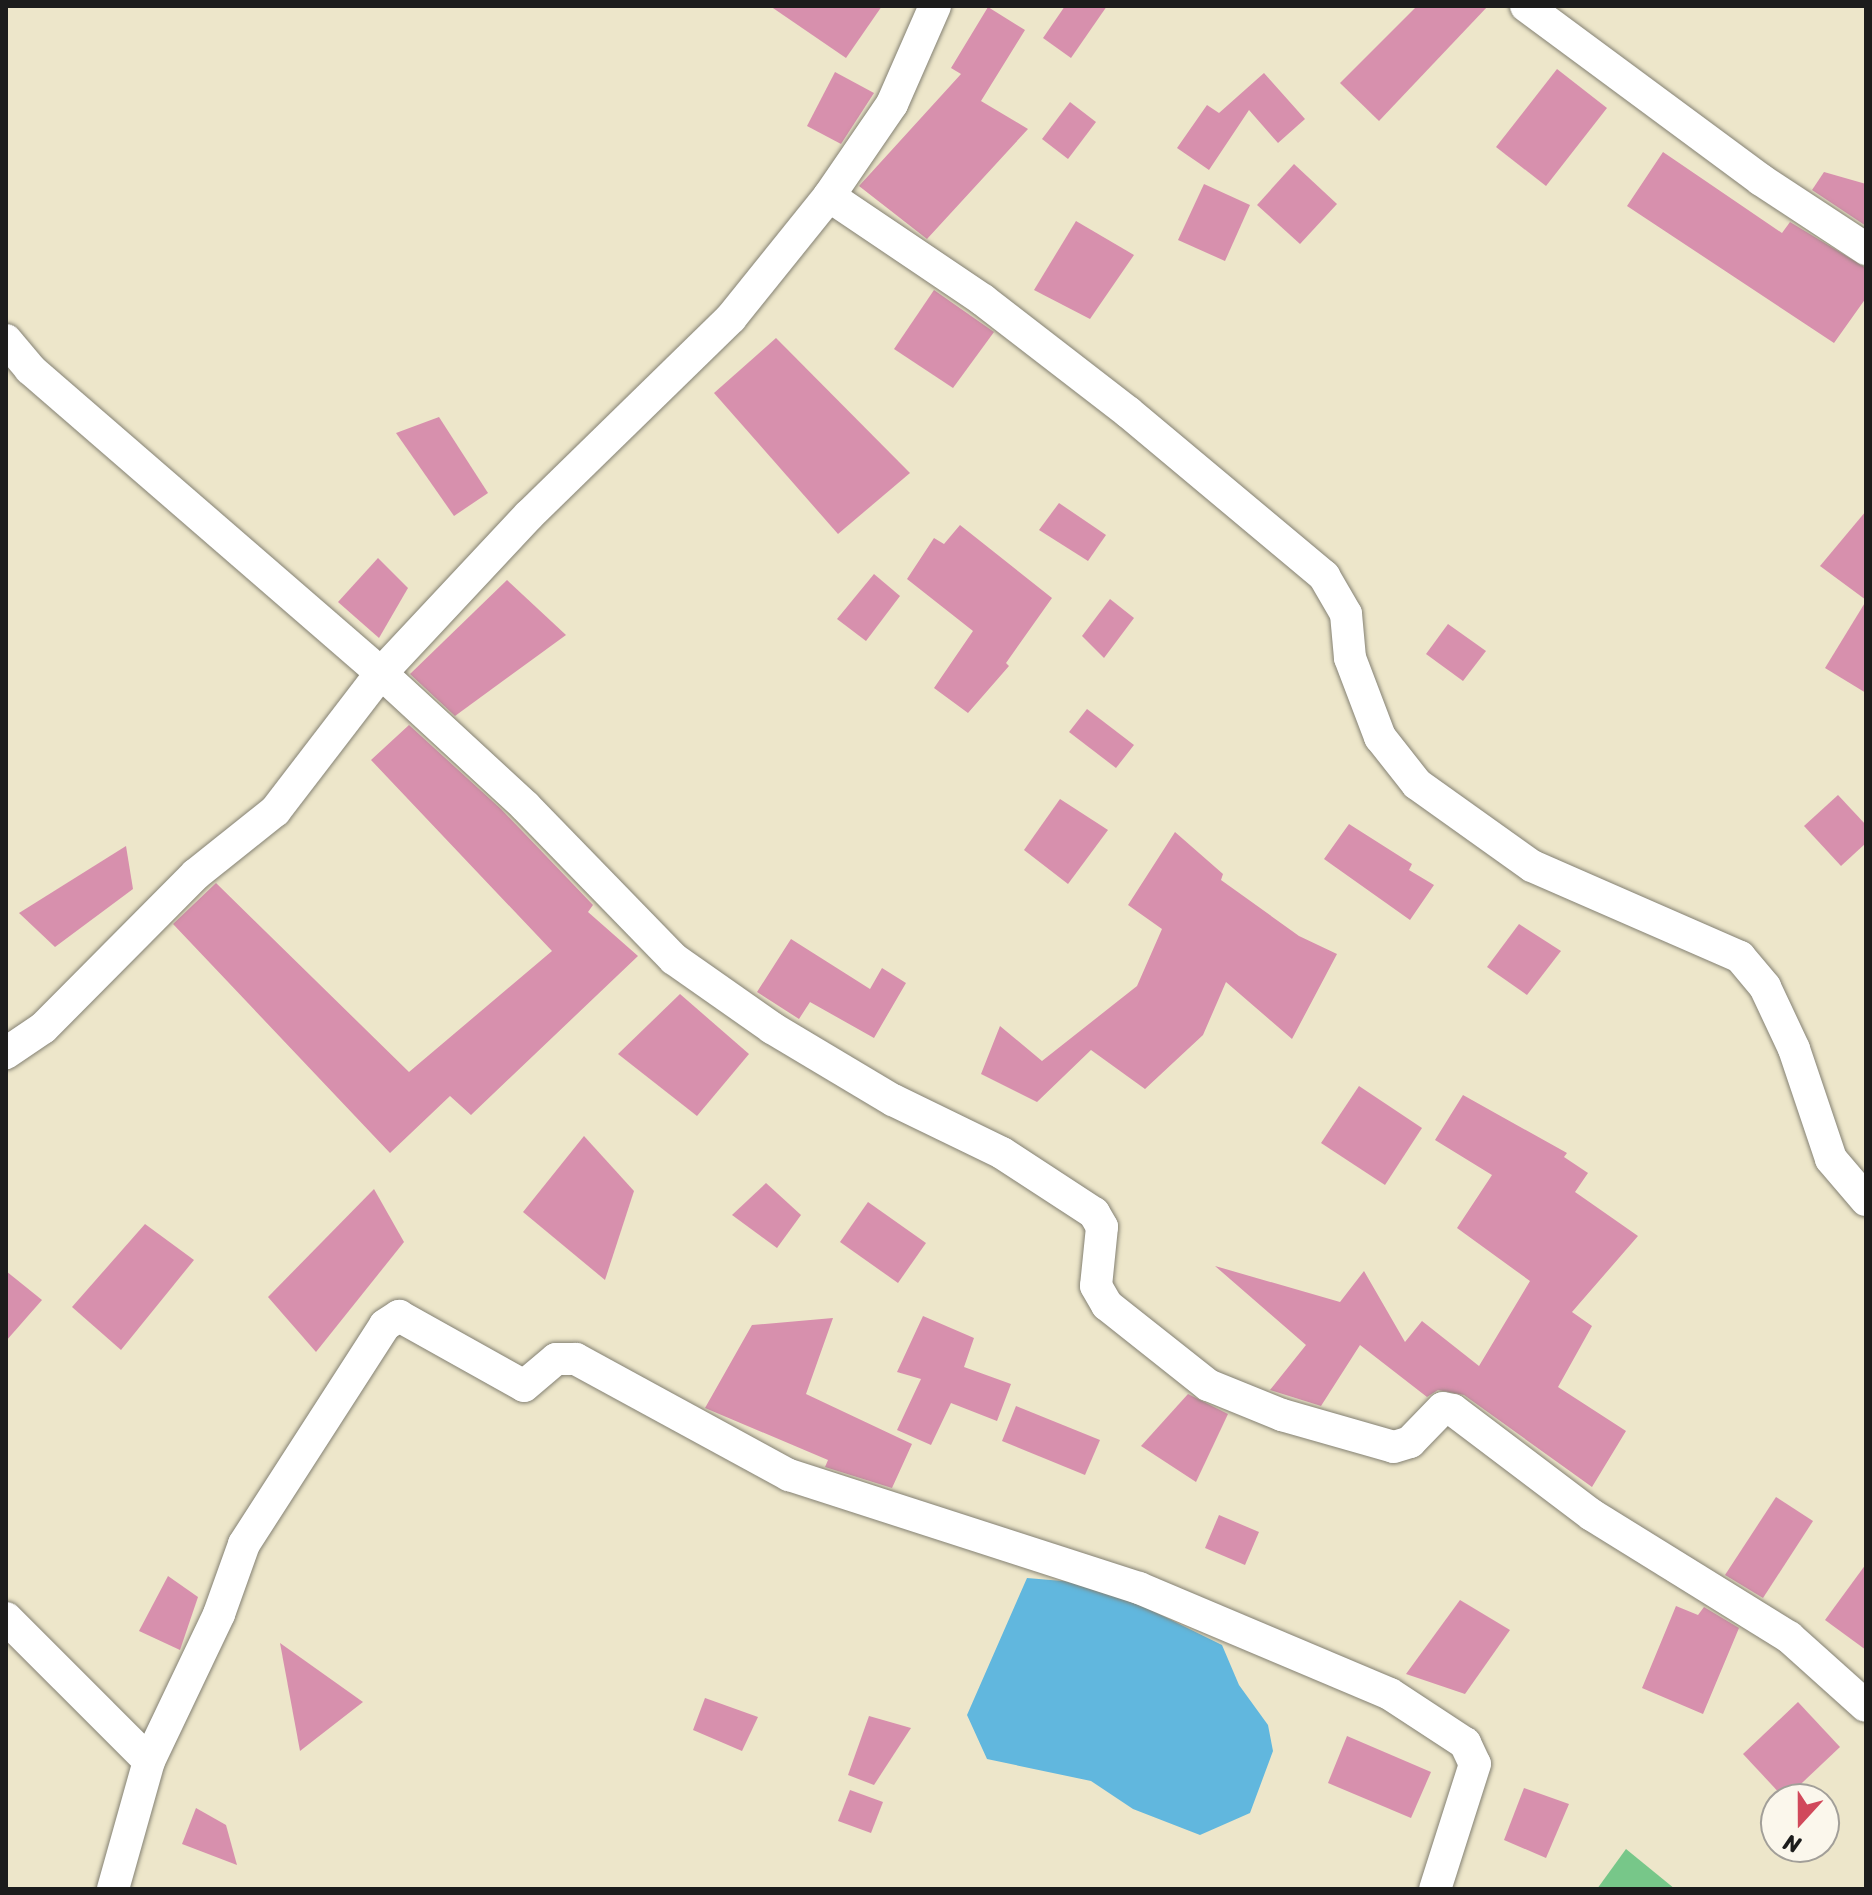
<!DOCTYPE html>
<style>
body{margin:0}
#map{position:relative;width:1872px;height:1895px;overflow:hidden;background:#ede6ca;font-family:Sriracha,sans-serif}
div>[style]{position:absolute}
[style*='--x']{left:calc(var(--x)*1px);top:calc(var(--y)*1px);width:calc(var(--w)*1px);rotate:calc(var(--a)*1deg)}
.green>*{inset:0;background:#77c789}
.water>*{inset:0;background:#61b7de}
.building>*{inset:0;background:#d790ad}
.roads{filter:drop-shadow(0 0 2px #848173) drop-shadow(0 0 2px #848173)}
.street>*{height:32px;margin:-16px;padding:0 16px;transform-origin:16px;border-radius:16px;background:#fff}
span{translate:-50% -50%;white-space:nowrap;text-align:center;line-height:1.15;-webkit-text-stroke:6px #fbf7ec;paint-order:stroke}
.frame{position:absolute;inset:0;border:8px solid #1c1c1c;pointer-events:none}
.north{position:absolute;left:1760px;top:1783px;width:80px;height:80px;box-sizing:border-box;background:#fbf7ec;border:2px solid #a29f99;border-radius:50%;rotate:201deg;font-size:22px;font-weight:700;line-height:32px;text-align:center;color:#1c1c1c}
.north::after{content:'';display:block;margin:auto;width:28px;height:36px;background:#d1495b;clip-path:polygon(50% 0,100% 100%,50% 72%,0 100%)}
</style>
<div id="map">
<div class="green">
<i style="clip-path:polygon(1626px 1849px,1675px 1889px,1597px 1889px)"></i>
</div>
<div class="water">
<i style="clip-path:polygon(1027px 1578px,1098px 1584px,1222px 1645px,1239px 1685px,1268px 1725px,1273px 1751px,1250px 1813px,1200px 1835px,1133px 1809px,1091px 1781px,987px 1759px,967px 1715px)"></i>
</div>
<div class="building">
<i style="clip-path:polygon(770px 6px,882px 6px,846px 58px)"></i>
<i style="clip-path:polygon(1065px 6px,1107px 6px,1071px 58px,1043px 38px)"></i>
<i style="clip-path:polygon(1417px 6px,1488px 6px,1379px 121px,1340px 83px)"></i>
<i style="clip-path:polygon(988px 7px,1025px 30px,981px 101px,1028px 129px,927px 239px,859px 186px,961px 74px,951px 68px)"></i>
<i style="clip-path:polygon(1557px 69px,1607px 108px,1546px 186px,1496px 147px)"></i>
<i style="clip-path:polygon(835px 72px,874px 93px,841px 144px,807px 126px)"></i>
<i style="clip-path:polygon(1264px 73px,1305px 119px,1278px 143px,1249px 110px,1209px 170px,1177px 148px,1207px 105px,1219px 113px)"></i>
<i style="clip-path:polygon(1070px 102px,1096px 122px,1068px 159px,1042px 139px)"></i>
<i style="clip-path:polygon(1663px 152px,1782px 233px,1790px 222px,1866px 268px,1866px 298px,1834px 343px,1627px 206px)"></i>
<i style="clip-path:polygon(1294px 164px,1337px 204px,1300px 244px,1257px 205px)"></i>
<i style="clip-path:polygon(1824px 172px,1866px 184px,1866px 226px,1812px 190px)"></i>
<i style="clip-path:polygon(1204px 184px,1250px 205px,1225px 261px,1178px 240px)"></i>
<i style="clip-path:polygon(1076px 221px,1134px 255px,1090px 319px,1034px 290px)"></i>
<i style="clip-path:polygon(934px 290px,994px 332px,953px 388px,894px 349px)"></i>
<i style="clip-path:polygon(776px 338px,910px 473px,838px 534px,714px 393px)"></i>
<i style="clip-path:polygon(439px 417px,488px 493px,454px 516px,396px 433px)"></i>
<i style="clip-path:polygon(1059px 503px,1106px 535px,1088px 561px,1039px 530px)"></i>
<i style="clip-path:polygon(1866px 511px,1866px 600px,1820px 566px)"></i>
<i style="clip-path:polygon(960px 525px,1052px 598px,1006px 663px,1009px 666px,968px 713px,934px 688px,973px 631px,907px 579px,934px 538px,944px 544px)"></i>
<i style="clip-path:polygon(378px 558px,408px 588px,379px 638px,338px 602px)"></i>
<i style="clip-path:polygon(874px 574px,900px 596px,866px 641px,837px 619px)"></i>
<i style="clip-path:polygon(507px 580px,566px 635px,455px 716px,410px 674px)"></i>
<i style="clip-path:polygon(1110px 599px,1134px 618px,1104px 658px,1082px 636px)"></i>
<i style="clip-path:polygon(1866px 601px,1866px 693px,1825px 668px)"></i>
<i style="clip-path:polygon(1448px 624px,1486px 651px,1463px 681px,1426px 654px)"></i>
<i style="clip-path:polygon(1087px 709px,1134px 745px,1116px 768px,1069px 732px)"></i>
<i style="clip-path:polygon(409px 725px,501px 809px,593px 905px,588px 912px,638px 956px,471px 1115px,450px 1096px,390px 1153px,173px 924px,216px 883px,409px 1072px,552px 951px,371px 760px)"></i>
<i style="clip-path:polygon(1838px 795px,1866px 825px,1866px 843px,1841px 866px,1804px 826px)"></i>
<i style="clip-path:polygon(1060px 799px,1108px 830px,1068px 884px,1024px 850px)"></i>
<i style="clip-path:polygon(1349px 824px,1412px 864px,1409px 870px,1434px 885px,1410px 920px,1324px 859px)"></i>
<i style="clip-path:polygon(1175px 832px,1223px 874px,1221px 880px,1299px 936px,1337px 954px,1292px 1039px,1226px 982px,1203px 1035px,1145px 1089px,1091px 1050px,1037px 1102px,981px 1074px,1000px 1026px,1042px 1061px,1137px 986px,1162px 929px,1128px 905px)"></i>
<i style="clip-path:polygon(126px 846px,133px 889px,55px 947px,19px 913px)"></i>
<i style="clip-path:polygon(1519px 924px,1561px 951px,1527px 995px,1487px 967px)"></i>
<i style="clip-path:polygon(791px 939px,870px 989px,882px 968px,906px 983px,874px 1038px,810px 1002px,799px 1019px,757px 992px)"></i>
<i style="clip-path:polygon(680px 994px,749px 1054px,697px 1116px,618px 1054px)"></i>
<i style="clip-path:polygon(1359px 1086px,1422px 1128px,1385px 1185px,1321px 1143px)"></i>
<i style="clip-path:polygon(1463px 1095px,1567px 1153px,1564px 1157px,1588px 1173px,1575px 1192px,1638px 1236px,1572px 1312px,1592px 1326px,1558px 1387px,1626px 1431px,1592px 1487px,1464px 1395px,1438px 1390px,1427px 1397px,1360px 1345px,1321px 1406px,1270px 1390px,1306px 1345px,1215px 1266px,1340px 1302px,1364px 1271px,1405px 1342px,1422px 1321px,1479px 1366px,1530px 1281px,1457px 1228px,1492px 1175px,1435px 1140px)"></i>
<i style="clip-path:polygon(584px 1136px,634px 1191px,605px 1280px,523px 1212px)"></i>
<i style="clip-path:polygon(766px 1183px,801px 1215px,777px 1248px,732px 1215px)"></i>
<i style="clip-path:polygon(374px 1189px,404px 1242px,316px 1352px,268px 1297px)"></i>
<i style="clip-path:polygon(868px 1202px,926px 1243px,898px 1283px,840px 1242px)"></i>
<i style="clip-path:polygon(145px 1224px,194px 1260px,121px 1350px,72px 1307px)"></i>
<i style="clip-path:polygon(6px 1271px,42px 1300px,6px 1341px)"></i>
<i style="clip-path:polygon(923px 1316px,974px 1338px,964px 1367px,1011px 1384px,997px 1421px,951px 1403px,931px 1445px,897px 1430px,921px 1379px,897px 1372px)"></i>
<i style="clip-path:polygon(833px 1318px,806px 1394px,912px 1444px,892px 1488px,825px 1467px,828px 1460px,705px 1408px,752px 1325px)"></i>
<i style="clip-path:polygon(1188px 1394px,1228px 1414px,1196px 1482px,1141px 1446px)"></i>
<i style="clip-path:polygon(1016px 1406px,1100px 1440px,1085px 1475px,1002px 1441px)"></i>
<i style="clip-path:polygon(1776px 1497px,1813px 1521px,1763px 1598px,1725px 1575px)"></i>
<i style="clip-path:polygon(1219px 1515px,1259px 1532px,1245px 1565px,1205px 1548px)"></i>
<i style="clip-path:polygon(1866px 1564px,1866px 1650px,1825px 1620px)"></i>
<i style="clip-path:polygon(168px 1576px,198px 1597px,180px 1650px,139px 1631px)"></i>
<i style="clip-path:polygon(1460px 1600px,1510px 1630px,1465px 1694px,1406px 1674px)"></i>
<i style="clip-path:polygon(1676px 1606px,1698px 1615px,1704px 1607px,1739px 1628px,1703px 1714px,1642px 1688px)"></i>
<i style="clip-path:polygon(280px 1643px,363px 1702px,300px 1751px)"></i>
<i style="clip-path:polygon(705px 1698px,758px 1717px,742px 1751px,693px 1730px)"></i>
<i style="clip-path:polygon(1798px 1702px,1840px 1747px,1785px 1799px,1743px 1754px)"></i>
<i style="clip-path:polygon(869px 1716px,911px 1728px,874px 1785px,848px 1775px)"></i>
<i style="clip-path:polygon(1347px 1736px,1431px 1772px,1411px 1818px,1328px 1783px)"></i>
<i style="clip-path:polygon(1524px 1788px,1569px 1804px,1546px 1858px,1504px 1840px)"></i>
<i style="clip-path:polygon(850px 1790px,883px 1802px,871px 1833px,838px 1821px)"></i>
<i style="clip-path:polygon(196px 1808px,226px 1825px,237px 1865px,182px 1844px)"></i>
</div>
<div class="roads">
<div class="street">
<i style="--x:935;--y:6;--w:107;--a:113.7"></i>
<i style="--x:892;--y:104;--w:112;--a:124.4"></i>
<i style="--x:829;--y:196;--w:186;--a:34"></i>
<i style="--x:983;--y:300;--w:183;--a:37.7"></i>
<i style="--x:1128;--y:412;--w:256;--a:39.9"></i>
<i style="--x:1324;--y:576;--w:44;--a:59.9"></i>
<i style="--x:1346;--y:614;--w:44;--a:84.8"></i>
<i style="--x:1350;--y:658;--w:85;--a:69.2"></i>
<i style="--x:1380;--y:737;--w:60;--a:51.8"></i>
<i style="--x:1417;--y:784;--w:141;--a:35.5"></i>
<i style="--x:1532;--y:866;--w:227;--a:23.6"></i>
<i style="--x:1740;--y:957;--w:39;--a:50"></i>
<i style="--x:1765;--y:987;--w:68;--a:64.9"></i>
<i style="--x:1794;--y:1049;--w:116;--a:71.4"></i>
<i style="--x:1831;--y:1159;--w:54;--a:49.5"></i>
<i style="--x:1526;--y:6;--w:292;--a:36.5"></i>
<i style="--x:1761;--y:180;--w:126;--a:33.3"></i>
<i style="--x:829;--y:196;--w:156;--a:128.8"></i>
<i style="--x:731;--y:318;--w:282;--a:135.7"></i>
<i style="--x:529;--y:515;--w:216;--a:133.1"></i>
<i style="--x:381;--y:673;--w:197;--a:42.7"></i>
<i style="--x:526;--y:807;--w:212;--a:45.8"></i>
<i style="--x:674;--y:959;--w:120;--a:35.1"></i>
<i style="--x:772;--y:1028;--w:141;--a:30.8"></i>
<i style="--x:893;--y:1100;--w:121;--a:25.9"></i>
<i style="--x:1002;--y:1153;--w:110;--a:33.1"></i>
<i style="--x:1094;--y:1213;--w:16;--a:60"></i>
<i style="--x:1102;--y:1227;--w:59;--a:95.8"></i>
<i style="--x:1096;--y:1286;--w:22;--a:60"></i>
<i style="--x:1107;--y:1305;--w:129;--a:38.4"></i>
<i style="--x:1208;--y:1385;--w:80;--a:22.1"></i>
<i style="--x:1282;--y:1415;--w:116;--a:15.9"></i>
<i style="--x:1394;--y:1447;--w:17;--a:-17"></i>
<i style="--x:1410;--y:1442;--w:47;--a:-45.9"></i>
<i style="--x:1443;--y:1408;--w:10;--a:11"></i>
<i style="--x:1453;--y:1410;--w:174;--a:37.1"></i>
<i style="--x:1592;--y:1515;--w:232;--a:31.8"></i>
<i style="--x:1789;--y:1637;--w:103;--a:41.9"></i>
<i style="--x:6;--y:340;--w:38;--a:50"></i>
<i style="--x:30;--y:369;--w:464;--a:40.9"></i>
<i style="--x:381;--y:673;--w:174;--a:127.5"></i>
<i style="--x:275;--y:811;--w:101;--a:141.4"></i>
<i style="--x:196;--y:874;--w:217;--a:134.8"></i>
<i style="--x:43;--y:1028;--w:45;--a:146"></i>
<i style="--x:6;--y:1618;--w:202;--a:45"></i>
<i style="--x:113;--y:1889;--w:133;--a:-74.3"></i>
<i style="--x:149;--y:1761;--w:163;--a:-64.5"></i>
<i style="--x:219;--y:1614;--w:74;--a:-70.3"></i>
<i style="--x:244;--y:1544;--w:260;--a:-57.2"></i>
<i style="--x:385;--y:1325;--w:17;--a:-33"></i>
<i style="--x:399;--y:1316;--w:143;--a:29.2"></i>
<i style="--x:524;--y:1386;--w:42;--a:-40.2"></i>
<i style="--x:556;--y:1359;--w:20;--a:0"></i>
<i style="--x:576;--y:1359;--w:243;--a:28.6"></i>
<i style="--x:789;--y:1475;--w:368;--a:17.9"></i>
<i style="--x:1139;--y:1588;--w:272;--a:22.9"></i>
<i style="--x:1390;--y:1694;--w:90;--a:33.2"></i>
<i style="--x:1465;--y:1743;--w:23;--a:65"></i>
<i style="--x:1475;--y:1764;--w:131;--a:107.7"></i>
</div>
</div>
<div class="frame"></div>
<div class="north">N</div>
</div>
